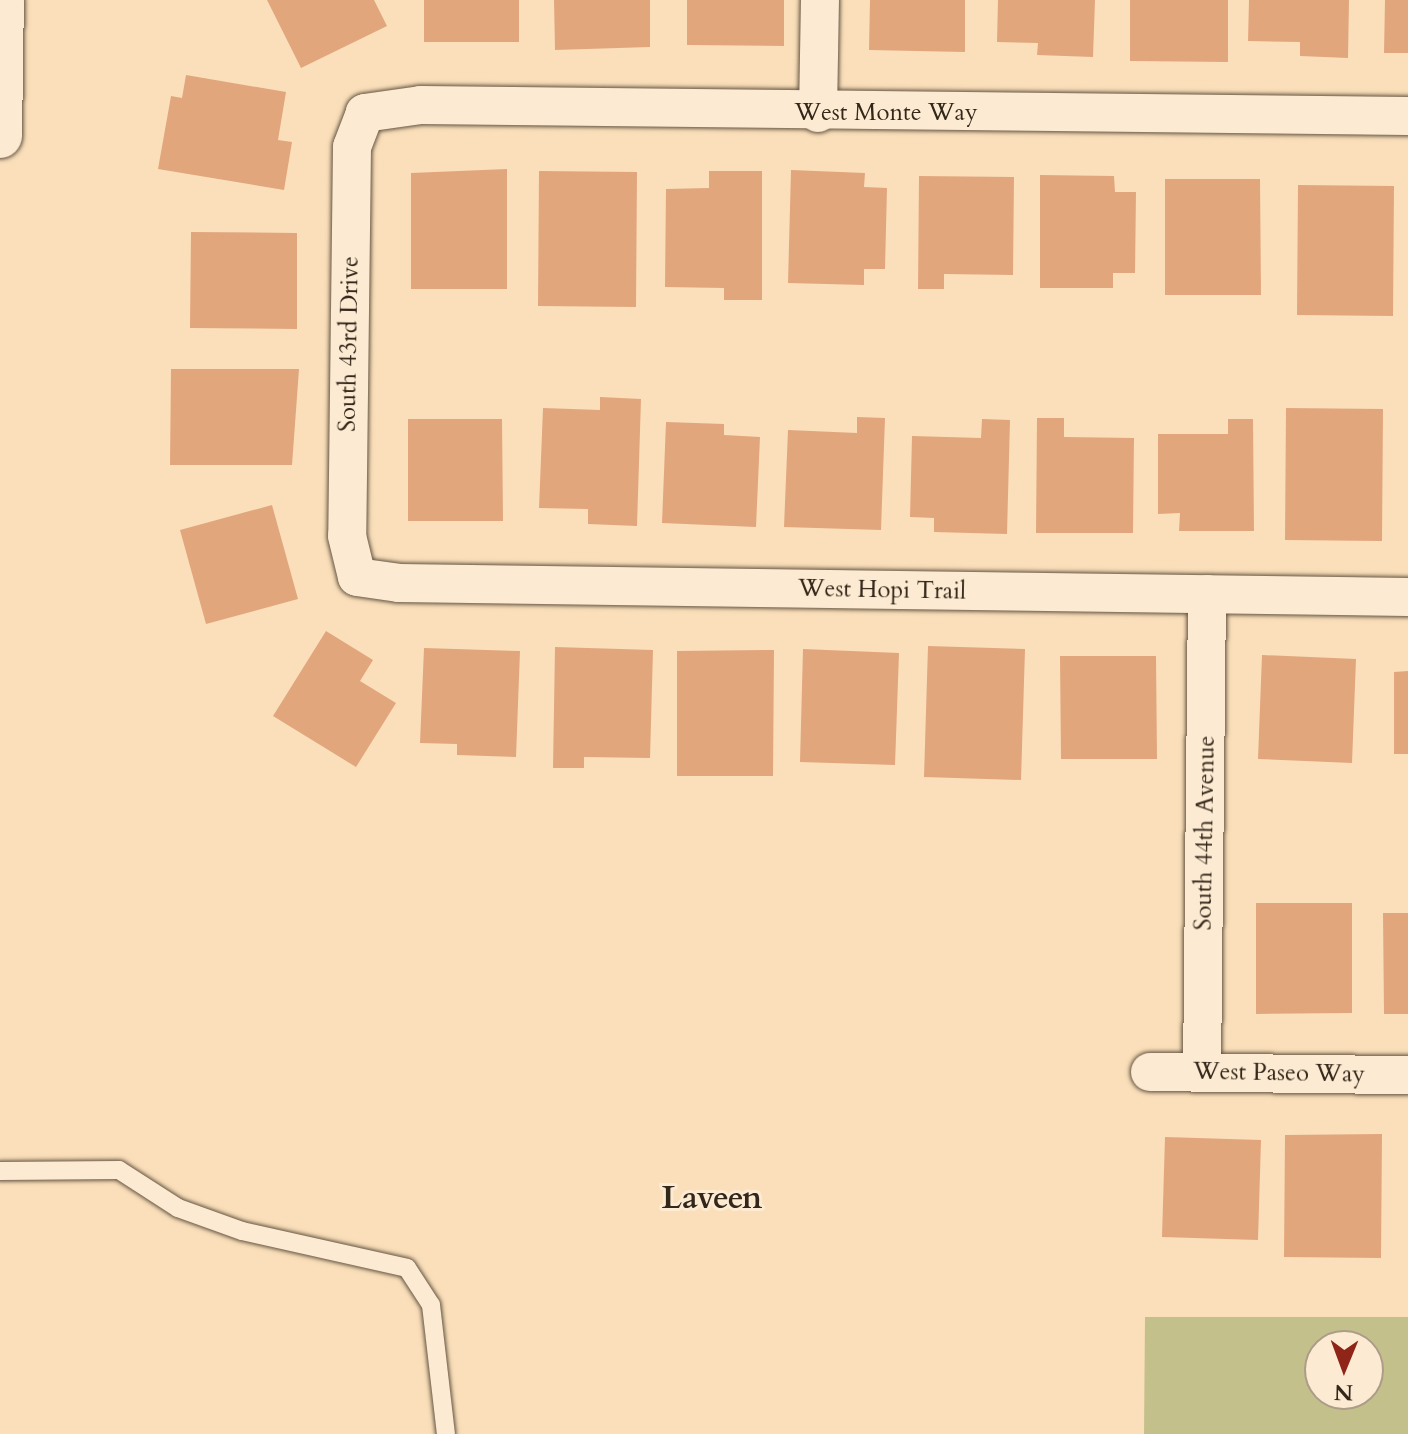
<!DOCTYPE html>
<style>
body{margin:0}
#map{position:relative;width:1408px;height:1434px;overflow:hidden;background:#fadfba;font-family:Cardo,serif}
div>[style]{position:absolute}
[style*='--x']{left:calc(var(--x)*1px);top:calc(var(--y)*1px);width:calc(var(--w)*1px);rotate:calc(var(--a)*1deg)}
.green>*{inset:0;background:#c4c08c}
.building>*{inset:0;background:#e2a67d}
.roads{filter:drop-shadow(0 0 2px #655542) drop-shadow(0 0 2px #655542)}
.lane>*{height:18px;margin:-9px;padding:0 9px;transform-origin:9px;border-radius:9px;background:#fcead2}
.street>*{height:38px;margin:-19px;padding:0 19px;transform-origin:19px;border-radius:19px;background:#fcead2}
.secondary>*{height:44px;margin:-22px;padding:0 22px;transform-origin:22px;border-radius:22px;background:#fcead2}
span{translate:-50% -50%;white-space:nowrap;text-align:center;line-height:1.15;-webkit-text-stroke:6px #fcead2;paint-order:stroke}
.street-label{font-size:24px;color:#33271a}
.district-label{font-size:32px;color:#33271a;font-weight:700}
.north{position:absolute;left:1304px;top:1330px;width:80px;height:80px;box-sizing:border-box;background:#fcead2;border:2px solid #ac9c88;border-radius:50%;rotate:181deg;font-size:22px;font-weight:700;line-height:32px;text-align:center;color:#33271a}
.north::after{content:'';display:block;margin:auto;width:28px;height:36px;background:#8f2418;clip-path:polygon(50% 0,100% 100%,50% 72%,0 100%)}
</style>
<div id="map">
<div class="green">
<i style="clip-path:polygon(evenodd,1145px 1317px,1408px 1317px,1408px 1434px,1144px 1434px,1145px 1317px,1320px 1346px,1368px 1346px,1368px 1394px,1320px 1394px,1320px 1346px)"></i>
</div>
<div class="building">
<i style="clip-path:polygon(267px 0,374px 0,387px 26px,301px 68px)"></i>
<i style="clip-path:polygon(424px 0,519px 0,519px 42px,424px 42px)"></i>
<i style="clip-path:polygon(554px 0,650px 0,650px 47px,555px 50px)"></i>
<i style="clip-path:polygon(687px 0,784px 0,784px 46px,687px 45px)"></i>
<i style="clip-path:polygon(870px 0,965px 0,965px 52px,869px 50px)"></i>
<i style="clip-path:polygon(998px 0,1095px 0,1093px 57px,1037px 55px,1038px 43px,997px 42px)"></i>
<i style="clip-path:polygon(1130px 0,1228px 0,1228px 62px,1130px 61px)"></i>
<i style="clip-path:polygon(1249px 0,1349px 0,1348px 58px,1300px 56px,1300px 42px,1248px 41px)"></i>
<i style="clip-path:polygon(1385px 0,1408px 0,1408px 53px,1384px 53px)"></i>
<i style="clip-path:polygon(186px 75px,286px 92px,278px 140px,292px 142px,284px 190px,158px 169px,171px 96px,182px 98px)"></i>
<i style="clip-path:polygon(507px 169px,507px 289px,411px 289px,411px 173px)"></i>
<i style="clip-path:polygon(791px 170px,865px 173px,864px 187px,887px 188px,885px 269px,864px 269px,864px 285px,788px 283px)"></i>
<i style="clip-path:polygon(539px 171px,637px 172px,636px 307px,538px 306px)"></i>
<i style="clip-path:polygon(709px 171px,762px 171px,762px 300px,724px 300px,724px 288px,665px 287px,666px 189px,709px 188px)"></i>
<i style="clip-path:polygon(1040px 175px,1114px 176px,1115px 192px,1136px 192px,1135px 273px,1113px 273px,1113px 288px,1040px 288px)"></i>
<i style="clip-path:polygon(919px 176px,1014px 177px,1013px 275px,944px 274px,944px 289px,918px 289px)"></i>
<i style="clip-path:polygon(1165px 179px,1260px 179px,1261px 295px,1165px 295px)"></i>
<i style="clip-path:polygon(1298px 185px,1394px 186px,1393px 316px,1297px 315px)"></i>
<i style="clip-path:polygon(191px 232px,297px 233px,297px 329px,190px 328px)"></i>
<i style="clip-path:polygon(171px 369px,299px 369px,292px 465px,170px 465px)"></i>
<i style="clip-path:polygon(600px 397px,641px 399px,637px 526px,588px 524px,588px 509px,539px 508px,543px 408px,600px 410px)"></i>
<i style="clip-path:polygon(1286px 408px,1383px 409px,1382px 541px,1285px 540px)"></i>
<i style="clip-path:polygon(857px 417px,885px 418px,881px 530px,784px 527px,788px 430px,857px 433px)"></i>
<i style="clip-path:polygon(1037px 418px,1064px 418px,1064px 437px,1134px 438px,1133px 533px,1036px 533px)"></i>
<i style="clip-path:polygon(408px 419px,502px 419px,503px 521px,408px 521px)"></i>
<i style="clip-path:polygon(982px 419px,1010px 420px,1007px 534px,934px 532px,934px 518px,910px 517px,912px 436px,981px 438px)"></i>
<i style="clip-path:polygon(1228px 419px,1253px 419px,1254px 531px,1179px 531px,1180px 513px,1158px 514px,1158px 434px,1228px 434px)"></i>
<i style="clip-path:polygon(666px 422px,724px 424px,724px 435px,760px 437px,756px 527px,662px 523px)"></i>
<i style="clip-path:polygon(272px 505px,298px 599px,206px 624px,180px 530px)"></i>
<i style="clip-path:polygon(326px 631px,373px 660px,360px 681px,396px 703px,356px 767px,273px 716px)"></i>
<i style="clip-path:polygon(928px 646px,1025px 649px,1021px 780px,924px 777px)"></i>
<i style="clip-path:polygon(555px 647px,653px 650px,650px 758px,584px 757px,584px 768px,553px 768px)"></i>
<i style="clip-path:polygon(424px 648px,520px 651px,516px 757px,457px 755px,457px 744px,420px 743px)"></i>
<i style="clip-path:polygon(803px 649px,899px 653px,895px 765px,800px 762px)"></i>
<i style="clip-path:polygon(774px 650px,773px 776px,677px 776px,677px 651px)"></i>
<i style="clip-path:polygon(1262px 655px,1356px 659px,1352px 763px,1258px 759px)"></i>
<i style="clip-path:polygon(1060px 656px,1156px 656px,1157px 759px,1061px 759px)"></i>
<i style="clip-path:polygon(1408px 671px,1408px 754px,1394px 754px,1394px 672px)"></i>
<i style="clip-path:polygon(1256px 903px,1352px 903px,1352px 1013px,1256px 1014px)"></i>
<i style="clip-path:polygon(1383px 913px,1408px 913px,1408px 1014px,1384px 1014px)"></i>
<i style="clip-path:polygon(1382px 1134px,1381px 1258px,1284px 1257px,1285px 1135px)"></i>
<i style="clip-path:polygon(1165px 1137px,1261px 1140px,1258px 1240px,1162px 1237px)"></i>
</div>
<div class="roads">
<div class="lane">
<i style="--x:0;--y:1171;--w:119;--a:-0.5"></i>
<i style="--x:119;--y:1170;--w:70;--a:32.8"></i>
<i style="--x:178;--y:1208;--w:68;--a:19.8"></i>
<i style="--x:242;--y:1231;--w:169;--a:12.6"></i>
<i style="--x:407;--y:1268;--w:44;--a:57"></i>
<i style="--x:431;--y:1305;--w:130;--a:83.4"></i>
</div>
<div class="street">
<i style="--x:818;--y:113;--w:113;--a:-89"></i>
<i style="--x:1408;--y:116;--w:987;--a:-179.36"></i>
<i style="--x:421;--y:105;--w:57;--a:171.9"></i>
<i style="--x:365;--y:113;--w:36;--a:111"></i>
<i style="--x:352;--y:147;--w:389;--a:90.7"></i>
<i style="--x:347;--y:536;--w:42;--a:76.3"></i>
<i style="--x:357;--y:577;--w:42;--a:8.1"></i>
<i style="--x:399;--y:583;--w:1009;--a:0.79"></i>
<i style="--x:1150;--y:1072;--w:258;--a:0.7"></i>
<i style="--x:1202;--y:1072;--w:478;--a:-89.4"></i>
</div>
<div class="secondary">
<i style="--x:0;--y:136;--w:136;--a:-89.2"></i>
</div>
</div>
<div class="street-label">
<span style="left:886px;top:113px">West Monte Way</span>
<span style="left:349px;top:344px;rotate:-89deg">South 43rd Drive</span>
<span style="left:882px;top:590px;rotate:1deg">West Hopi Trail</span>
<span style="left:1205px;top:833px;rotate:-89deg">South 44th Avenue</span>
<span style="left:1279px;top:1073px;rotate:1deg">West Paseo Way</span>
</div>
<div class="district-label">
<span style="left:712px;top:1198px">Laveen</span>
</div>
<div class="north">N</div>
</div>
